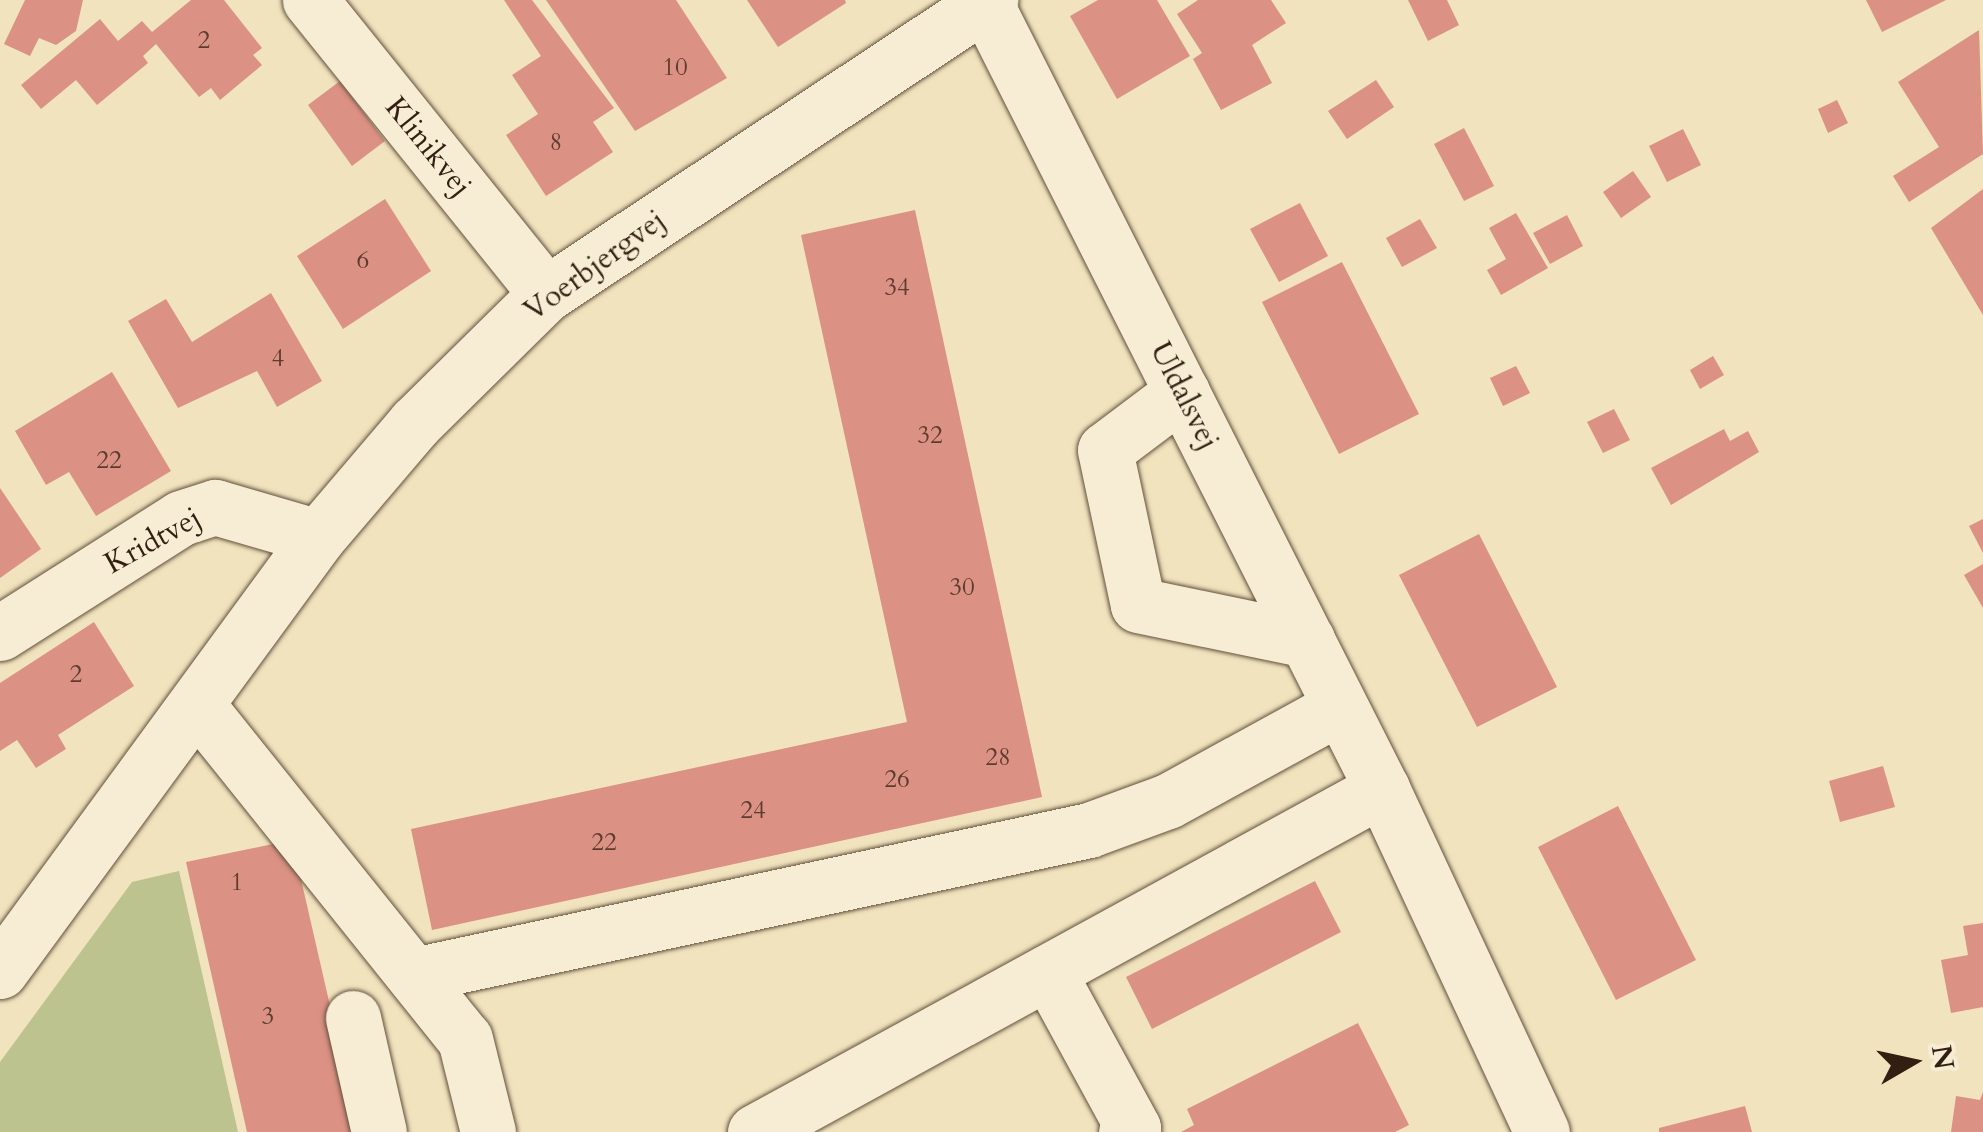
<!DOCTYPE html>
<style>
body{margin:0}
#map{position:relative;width:1983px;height:1132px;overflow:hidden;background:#f1e3bd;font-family:Cardo,serif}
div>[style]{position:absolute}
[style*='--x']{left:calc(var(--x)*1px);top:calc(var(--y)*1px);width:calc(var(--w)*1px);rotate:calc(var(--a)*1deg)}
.green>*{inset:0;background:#bcc38f}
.building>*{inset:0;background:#db9184}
.roads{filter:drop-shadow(0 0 2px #62503d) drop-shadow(0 0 2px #62503d)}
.minor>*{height:55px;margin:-27.5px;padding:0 27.5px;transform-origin:27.5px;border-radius:27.5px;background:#f6edd4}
span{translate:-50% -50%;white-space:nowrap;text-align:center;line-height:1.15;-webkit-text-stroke:10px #f6edd4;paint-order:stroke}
.number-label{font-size:25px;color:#5c3c2e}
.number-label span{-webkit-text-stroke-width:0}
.street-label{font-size:30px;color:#321f12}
.north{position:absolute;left:1863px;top:1012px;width:100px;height:100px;-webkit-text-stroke:8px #f6edd4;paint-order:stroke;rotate:81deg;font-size:28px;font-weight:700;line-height:40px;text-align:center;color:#321f12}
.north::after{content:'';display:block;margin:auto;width:35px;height:45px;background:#321f12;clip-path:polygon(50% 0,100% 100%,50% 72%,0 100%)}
</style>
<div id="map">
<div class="green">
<i style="clip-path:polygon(179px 871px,238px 1132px,0 1132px,0 1062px,132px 882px)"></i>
</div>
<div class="building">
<i style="clip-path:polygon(25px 0,83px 0,76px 31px,56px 45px,39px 38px,30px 56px,4px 44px)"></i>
<i style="clip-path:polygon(191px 0,224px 0,262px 48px,253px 55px,262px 65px,220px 100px,211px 88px,199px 97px,156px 44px,143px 56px,148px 63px,97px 105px,76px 80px,41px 109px,21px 85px,100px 19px,118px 41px,142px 21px,152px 32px)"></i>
<i style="clip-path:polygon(504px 0,532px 0,614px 108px,593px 122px,613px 152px,546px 196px,506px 135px,538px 114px,512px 75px,541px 56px)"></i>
<i style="clip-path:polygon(546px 0,676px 0,727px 78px,635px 131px)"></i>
<i style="clip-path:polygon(747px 0,845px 0,846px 3px,778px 47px)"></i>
<i style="clip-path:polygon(1098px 0,1157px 0,1190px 56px,1117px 99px,1070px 16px)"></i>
<i style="clip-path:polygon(1198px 0,1271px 0,1286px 23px,1252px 45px,1272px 83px,1221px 110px,1193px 59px,1202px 53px,1177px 14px)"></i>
<i style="clip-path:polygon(1408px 0,1447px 0,1459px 25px,1428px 41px)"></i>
<i style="clip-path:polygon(1866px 0,1946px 0,1882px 32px)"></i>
<i style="clip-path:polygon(1979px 30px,1983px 154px,1909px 202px,1893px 176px,1939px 147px,1898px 82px)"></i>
<i style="clip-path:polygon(1376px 80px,1394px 107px,1347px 139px,1328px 111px)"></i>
<i style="clip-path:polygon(340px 81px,385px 141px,352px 166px,308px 105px)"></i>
<i style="clip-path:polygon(1837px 100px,1848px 123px,1828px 133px,1818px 109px)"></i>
<i style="clip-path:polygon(1464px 128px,1494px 186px,1464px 201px,1434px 144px)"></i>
<i style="clip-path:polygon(1683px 129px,1701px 165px,1667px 182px,1649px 146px)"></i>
<i style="clip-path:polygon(1633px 171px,1651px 197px,1621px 218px,1603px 192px)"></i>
<i style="clip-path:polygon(1983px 189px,1983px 315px,1931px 228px)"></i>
<i style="clip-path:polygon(385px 199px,431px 271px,343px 329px,297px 256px)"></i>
<i style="clip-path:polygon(1300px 203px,1328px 256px,1279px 282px,1250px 229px)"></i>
<i style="clip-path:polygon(915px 210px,1042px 797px,432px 930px,411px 829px,907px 722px,801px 235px)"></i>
<i style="clip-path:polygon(1516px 213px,1548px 268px,1501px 295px,1487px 270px,1506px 259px,1489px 228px)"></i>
<i style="clip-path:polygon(1567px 215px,1583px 246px,1550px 264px,1533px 233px)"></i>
<i style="clip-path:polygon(1420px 219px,1437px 248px,1402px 267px,1386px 238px)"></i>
<i style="clip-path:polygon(1342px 262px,1419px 414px,1339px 454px,1262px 302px)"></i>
<i style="clip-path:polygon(271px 293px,322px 381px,277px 407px,257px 371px,178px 408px,128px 321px,166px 299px,192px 342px)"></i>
<i style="clip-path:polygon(1713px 356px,1724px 375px,1700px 389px,1690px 370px)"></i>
<i style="clip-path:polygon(1516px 366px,1530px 393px,1503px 406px,1490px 378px)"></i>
<i style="clip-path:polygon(112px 372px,171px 471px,96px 516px,69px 472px,46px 485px,15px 431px)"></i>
<i style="clip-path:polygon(1614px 409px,1630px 440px,1603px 453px,1587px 422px)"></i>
<i style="clip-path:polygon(1724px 429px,1730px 441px,1748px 431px,1759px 452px,1671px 505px,1651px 468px)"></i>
<i style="clip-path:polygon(0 488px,41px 549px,0 578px)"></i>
<i style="clip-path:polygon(1983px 519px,1983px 553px,1969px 526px)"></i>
<i style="clip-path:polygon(1479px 534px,1557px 687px,1477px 727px,1399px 575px)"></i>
<i style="clip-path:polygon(1983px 564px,1983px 608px,1964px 575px)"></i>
<i style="clip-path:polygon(94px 622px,134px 686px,58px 735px,66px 749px,36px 768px,17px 740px,0 751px,0 683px)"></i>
<i style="clip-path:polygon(1883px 766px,1895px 807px,1840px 822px,1829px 781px)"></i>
<i style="clip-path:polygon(1618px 806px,1696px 960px,1616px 1000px,1538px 847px)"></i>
<i style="clip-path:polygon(292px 840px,359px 1132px,247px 1132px,186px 862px)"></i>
<i style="clip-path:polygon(1315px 881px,1341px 932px,1152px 1029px,1126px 977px)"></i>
<i style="clip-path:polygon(1983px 923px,1983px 1007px,1951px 1013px,1941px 960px,1968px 955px,1963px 926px)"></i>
<i style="clip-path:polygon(1358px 1023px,1409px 1125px,1395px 1132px,1181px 1132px,1194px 1125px,1187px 1109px)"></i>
<i style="clip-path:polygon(1983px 1092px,1983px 1132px,1951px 1132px,1956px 1096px,1980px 1100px)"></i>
<i style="clip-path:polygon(1745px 1106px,1752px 1132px,1659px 1132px,1659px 1128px)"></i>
</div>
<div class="roads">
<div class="minor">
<i style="--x:310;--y:0;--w:377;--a:51.2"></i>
<i style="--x:985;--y:3;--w:881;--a:63.2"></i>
<i style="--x:1382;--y:789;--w:378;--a:65"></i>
<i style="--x:1182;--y:392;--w:96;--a:143"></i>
<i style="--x:1105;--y:450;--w:158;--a:78"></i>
<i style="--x:1138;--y:605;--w:173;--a:11.7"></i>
<i style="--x:0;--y:633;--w:214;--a:-32.4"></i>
<i style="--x:181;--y:518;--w:36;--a:-18"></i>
<i style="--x:215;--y:507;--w:107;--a:16.2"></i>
<i style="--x:197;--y:705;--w:428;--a:51.3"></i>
<i style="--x:465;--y:1039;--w:96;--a:76.1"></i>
<i style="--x:0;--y:971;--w:538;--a:-53.77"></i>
<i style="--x:318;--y:537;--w:150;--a:-49.6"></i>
<i style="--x:415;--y:423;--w:184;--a:-44.6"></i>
<i style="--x:546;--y:294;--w:533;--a:-33.51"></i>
<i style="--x:1048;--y:972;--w:178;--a:61.4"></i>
<i style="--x:1133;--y:1128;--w:8;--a:150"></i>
<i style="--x:414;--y:975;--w:690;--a:-12.12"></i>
<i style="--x:1089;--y:830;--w:84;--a:-20.2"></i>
<i style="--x:1168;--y:801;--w:196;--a:-28.7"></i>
<i style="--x:353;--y:1018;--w:117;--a:77.2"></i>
<i style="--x:755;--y:1132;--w:715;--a:-28.68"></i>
</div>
</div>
<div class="number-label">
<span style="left:204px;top:40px">2</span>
<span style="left:675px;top:67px">10</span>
<span style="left:556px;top:142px">8</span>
<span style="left:363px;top:260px">6</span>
<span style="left:897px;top:287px">34</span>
<span style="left:278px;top:358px">4</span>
<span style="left:930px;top:435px">32</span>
<span style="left:109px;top:460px">22</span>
<span style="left:962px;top:587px">30</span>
<span style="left:76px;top:674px">2</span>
<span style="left:998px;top:757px">28</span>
<span style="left:897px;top:779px">26</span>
<span style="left:753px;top:810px">24</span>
<span style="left:604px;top:842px">22</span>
<span style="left:237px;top:882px">1</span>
<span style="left:268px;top:1016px">3</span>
</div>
<div class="street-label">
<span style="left:428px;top:147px;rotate:51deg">Klinikvej</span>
<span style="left:595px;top:266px;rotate:-36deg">Voerbjergvej</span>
<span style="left:1184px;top:396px;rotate:63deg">Uldalsvej</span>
<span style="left:153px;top:541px;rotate:-29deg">Kridtvej</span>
</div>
<div class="north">N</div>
</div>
